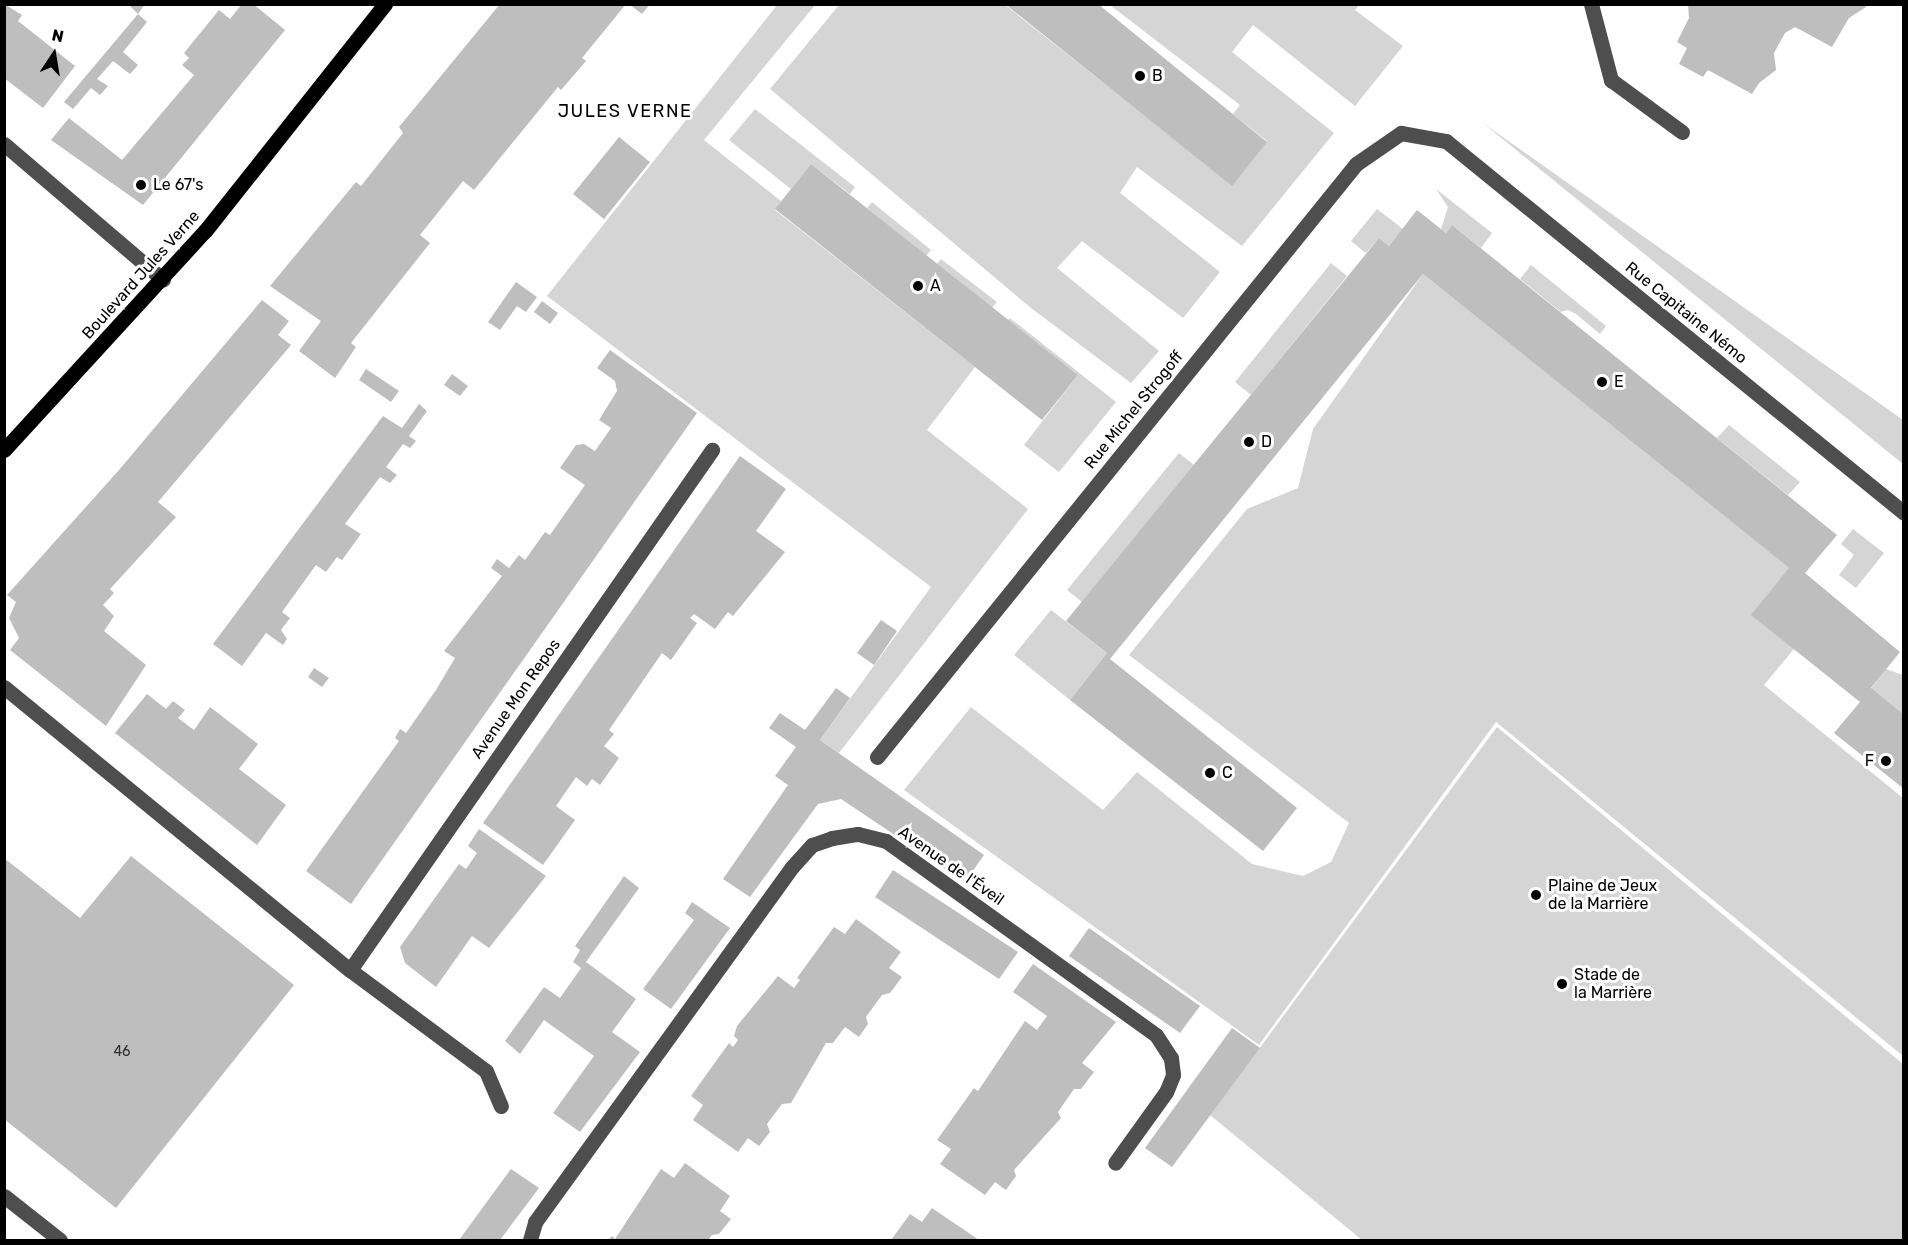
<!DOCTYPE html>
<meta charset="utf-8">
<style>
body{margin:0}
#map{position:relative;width:1908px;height:1245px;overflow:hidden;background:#fff;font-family:Rubik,sans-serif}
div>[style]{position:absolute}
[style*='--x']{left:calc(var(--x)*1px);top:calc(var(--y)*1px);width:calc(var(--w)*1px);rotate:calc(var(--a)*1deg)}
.green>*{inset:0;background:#d5d5d5}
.building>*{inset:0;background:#bebebe}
.minor>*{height:15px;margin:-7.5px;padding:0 7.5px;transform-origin:7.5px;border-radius:7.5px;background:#4e4e4e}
.major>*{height:15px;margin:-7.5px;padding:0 7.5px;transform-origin:7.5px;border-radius:7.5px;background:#000}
.dots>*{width:16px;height:16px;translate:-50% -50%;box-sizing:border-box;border:3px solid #fff;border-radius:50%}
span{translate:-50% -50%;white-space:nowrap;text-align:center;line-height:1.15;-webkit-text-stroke:6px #fff;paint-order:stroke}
.number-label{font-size:14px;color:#303030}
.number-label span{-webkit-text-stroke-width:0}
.poi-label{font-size:16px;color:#000}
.left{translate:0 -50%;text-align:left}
.right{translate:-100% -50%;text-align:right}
.street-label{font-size:16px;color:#000}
.neighbourhood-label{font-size:18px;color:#000;letter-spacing:1.5px}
.frame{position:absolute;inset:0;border:6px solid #000;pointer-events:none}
.north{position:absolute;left:24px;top:24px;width:60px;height:60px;-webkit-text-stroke:4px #fff;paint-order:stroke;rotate:12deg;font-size:16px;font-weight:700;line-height:24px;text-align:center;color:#000}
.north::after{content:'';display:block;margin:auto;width:21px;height:27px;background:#000;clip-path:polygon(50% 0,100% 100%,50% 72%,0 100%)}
</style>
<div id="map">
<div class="green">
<i style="clip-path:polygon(777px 5px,815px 5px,704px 140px,781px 201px,775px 210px,975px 367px,927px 430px,1028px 509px,839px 753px,820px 740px,931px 587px,547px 296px)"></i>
<i style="clip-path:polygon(839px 5px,1005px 5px,1232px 185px,1267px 141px,1233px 114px,1240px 105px,1110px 5px,1359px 5px,1355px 10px,1403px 46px,1355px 106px,1253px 25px,1232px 52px,1334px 133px,1242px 246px,1137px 167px,1120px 193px,1220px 272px,1183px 318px,1082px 241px,1057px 268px,1159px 351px,1131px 383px,1031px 308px,770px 89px)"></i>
<i style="clip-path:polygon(755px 109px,855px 187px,850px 194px,811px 164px,791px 189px,729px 140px)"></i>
<i style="clip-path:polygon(1483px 123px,1903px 420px,1903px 464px)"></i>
<i style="clip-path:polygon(1436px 189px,1492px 233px,1481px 248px,1452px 225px,1446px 233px,1441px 229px,1448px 207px)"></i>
<i style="clip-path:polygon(872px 202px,931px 250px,926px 256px,867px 208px)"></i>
<i style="clip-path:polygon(1377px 209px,1403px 229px,1389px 246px,1379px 238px,1366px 253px,1351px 241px)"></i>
<i style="clip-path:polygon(941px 259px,997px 302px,992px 308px,937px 264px)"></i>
<i style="clip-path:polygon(1331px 263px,1347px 276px,1251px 395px,1235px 382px)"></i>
<i style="clip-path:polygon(1531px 265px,1606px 326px,1600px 334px,1576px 314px,1568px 310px,1561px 312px,1520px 279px)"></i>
<i style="clip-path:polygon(1423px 274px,1789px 568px,1794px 649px,1764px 685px,1903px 798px,1903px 1056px,1496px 722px,1259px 1045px,904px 790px,971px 707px,1103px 810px,1137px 772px,1252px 864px,1303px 876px,1331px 862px,1349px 823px,1129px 655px,1247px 509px,1298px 488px,1313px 429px)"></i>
<i style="clip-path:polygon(1010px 318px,1116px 402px,1059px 472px,1024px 445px,1078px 375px,1008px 320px)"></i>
<i style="clip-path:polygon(1729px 425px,1800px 482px,1788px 495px,1717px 438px)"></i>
<i style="clip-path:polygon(1179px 453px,1194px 465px,1082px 602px,1067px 590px)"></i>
<i style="clip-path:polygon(1853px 529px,1884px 553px,1856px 588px,1839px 575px,1854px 555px,1841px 544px)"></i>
<i style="clip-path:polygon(1051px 610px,1107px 653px,1070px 700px,1014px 655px)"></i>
<i style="clip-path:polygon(1886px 669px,1903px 675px,1903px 715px,1871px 689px)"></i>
<i style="clip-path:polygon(1497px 727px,1903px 1064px,1903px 1240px,1362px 1240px,1210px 1115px)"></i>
</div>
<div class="building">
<i style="clip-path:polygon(4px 4px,22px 15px,18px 21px,75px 66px,43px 108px,4px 78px)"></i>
<i style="clip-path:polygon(128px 4px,145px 4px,138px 14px)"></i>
<i style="clip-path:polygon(242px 4px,253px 4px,285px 30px,143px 205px,51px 140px,69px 118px,122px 160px,194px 75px,182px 65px,189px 58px,184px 53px,219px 10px,230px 19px)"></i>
<i style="clip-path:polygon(500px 4px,626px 4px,582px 58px,586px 61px,561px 90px,558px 87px,474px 190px,463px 181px,420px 235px,430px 243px,351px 343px,356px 347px,335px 378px,299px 351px,321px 321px,270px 286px,356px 182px,361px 186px,403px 133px,399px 127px)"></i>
<i style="clip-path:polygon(629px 4px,650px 4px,642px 14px)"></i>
<i style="clip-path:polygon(1005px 4px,1098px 4px,1267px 142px,1232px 186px)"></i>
<i style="clip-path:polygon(1688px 4px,1866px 4px,1866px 7px,1849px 18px,1832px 47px,1795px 27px,1785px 33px,1774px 53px,1776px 70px,1759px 83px,1752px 94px,1708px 70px,1703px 77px,1679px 64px,1687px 48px,1677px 42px,1689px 18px)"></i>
<i style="clip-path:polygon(138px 14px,147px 22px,123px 52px,138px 65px,130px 74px,113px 61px,97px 79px,108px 86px,100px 95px,91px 88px,73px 109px,64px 102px)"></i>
<i style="clip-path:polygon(619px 137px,650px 162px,604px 219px,573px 194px)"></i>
<i style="clip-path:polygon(811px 164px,1078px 375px,1042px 420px,775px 209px)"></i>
<i style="clip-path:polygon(1417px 210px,1446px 233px,1452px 225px,1837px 535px,1805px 573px,1900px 652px,1871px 688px,1904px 715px,1904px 789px,1834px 733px,1860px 702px,1751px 615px,1789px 568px,1423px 274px,1110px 659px,1297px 808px,1263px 851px,1070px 700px,1107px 653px,1066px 621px,1379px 238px,1389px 246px)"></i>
<i style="clip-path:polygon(516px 282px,537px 297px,526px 312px,517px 306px,500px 330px,488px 322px)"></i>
<i style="clip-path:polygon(262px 300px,289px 321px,278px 335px,291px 345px,158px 502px,176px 517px,110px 589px,114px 593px,103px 605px,114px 616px,104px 631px,146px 665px,106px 726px,10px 650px,19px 638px,9px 618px,16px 602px,7px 595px,119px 470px)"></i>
<i style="clip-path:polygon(542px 301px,558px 313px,550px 324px,534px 312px)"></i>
<i style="clip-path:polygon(610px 350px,697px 413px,351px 904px,306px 871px,399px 741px,395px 738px,400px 729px,406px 733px,436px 690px,455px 658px,444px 651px,502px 576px,491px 568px,497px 559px,509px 568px,519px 555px,525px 560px,545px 532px,550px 535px,585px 485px,560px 468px,576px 445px,584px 444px,595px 451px,611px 428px,599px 420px,617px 391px,615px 381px,597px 368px)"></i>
<i style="clip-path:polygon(366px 369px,399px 391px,391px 402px,359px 380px)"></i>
<i style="clip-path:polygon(452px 374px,468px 386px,460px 396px,444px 385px)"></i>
<i style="clip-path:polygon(419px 404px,427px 411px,409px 436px,416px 441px,410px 448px,403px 444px,386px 467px,397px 475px,390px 483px,380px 477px,345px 524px,361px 534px,342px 560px,337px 557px,326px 572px,316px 565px,282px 612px,290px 618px,281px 630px,287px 639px,283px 645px,266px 633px,242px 666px,213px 644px,383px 416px,402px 428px)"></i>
<i style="clip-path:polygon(740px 456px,786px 489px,756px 531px,785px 552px,733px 616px,728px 612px,715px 629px,694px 614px,690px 618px,697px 623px,671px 660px,662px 653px,609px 730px,614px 734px,604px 746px,619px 758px,600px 785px,592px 779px,587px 786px,576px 777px,556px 806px,575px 820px,543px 865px,483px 823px)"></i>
<i style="clip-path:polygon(881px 620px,897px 631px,874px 665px,857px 653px)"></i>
<i style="clip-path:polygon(314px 668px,329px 678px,322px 687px,308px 677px)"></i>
<i style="clip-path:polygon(836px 688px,850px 698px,820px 740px,984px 855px,965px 882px,841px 799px,818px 804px,750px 897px,723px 879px,788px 785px,775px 776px,796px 747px,769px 728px,780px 713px,805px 730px)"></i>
<i style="clip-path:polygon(147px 694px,166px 709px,173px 701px,185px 710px,178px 718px,194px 730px,210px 707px,258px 744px,239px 769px,286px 805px,257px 845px,115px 733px)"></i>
<i style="clip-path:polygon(479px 829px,546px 876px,489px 948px,472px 936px,436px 987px,405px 963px,400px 947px,459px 864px,466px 869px,477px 853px,468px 846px)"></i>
<i style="clip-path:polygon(131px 856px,294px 985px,116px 1208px,4px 1119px,4px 858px,80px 918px)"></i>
<i style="clip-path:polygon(893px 870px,1018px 952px,999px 979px,875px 897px)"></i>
<i style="clip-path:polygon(624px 876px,639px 888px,586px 962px,636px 999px,612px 1032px,640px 1052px,580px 1132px,553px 1113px,594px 1056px,544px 1020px,520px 1054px,505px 1041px,544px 987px,560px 998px,581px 968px,573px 962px,580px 950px,575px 946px)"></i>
<i style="clip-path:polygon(692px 902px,730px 928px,671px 1009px,643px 989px,694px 920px,685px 913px)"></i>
<i style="clip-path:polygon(856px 919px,901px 952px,889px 968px,902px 977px,890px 993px,882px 995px,866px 1017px,868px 1024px,859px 1037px,845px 1027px,833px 1043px,826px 1043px,791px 1103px,782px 1104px,767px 1124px,770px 1132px,759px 1146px,748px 1138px,738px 1152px,693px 1120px,703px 1105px,691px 1096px,729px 1043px,733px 1047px,738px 1040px,734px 1036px,737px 1026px,778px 976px,794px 988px,800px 980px,797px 978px,834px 927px,845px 934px)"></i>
<i style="clip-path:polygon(1089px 928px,1200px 1006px,1180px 1033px,1069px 956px)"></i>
<i style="clip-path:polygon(1033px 964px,1116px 1022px,1082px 1063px,1094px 1072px,1081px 1089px,1074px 1089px,1058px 1112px,1061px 1118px,1014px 1170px,1016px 1176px,1006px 1190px,995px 1182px,985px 1195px,940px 1164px,951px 1149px,937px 1140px,974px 1088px,978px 1091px,1025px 1021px,1037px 1030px,1047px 1016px,1013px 992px)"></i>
<i style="clip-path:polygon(1232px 1028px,1260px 1048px,1172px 1167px,1145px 1148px)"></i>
<i style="clip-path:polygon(685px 1163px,730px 1196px,720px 1211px,731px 1219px,719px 1234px,712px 1235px,708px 1240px,608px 1240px,612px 1236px,615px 1239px,661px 1169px,674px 1178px)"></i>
<i style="clip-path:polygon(511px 1169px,539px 1188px,500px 1240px,459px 1240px)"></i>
<i style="clip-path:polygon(932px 1208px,979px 1240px,891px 1240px,910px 1214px,922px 1222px)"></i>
</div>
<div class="minor">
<i style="--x:1591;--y:4;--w:79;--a:75.3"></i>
<i style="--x:1611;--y:80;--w:88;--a:36.2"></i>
<i style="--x:4;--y:144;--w:209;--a:40.5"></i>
<i style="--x:4;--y:687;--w:447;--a:39.3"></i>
<i style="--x:350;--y:970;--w:169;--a:36.6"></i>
<i style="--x:486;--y:1071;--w:38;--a:67"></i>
<i style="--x:877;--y:757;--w:762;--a:-51.07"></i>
<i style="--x:1356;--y:164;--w:55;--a:-34.6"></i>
<i style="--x:1401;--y:133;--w:46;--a:10.1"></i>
<i style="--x:1446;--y:141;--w:590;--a:39.08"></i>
<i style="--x:350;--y:970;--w:634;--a:-55.16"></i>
<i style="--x:4;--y:1196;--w:71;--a:38.2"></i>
<i style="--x:530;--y:1240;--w:19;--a:-74"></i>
<i style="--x:535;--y:1222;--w:438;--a:-54.1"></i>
<i style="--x:792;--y:867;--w:30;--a:-48"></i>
<i style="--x:812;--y:845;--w:21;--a:-19"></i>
<i style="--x:832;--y:838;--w:26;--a:-9"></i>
<i style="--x:858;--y:834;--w:29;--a:14"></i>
<i style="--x:886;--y:841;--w:332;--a:35.7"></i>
<i style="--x:1156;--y:1035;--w:27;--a:57"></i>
<i style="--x:1171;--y:1058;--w:17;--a:83"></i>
<i style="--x:1173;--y:1075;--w:18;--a:112"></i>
<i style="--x:1166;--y:1092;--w:87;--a:125.7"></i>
</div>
<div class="major">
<i style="--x:4;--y:450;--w:297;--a:-47.5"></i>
<i style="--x:205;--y:231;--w:290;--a:-51.6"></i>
</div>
<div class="dots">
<i style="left:1140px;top:76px;background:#000"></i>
<i style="left:141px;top:185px;background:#000"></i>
<i style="left:918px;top:286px;background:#000"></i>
<i style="left:1602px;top:382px;background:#000"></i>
<i style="left:1249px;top:442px;background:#000"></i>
<i style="left:1886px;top:761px;background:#000"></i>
<i style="left:1210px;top:773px;background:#000"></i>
<i style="left:1536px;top:895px;background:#000"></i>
<i style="left:1562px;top:984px;background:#000"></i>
</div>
<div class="number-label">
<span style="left:122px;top:1052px">46</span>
</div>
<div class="poi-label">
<span class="left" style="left:1152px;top:76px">B</span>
<span class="left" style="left:153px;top:185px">Le 67's</span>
<span class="left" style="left:930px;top:286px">A</span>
<span class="left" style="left:1614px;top:382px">E</span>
<span class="left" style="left:1261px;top:442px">D</span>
<span class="right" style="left:1874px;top:761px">F</span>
<span class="left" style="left:1222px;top:773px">C</span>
<span class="left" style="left:1548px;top:895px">Plaine de Jeux<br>de la Marrière</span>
<span class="left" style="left:1574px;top:984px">Stade de<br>la Marrière</span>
</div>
<div class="street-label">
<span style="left:141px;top:275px;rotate:-48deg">Boulevard Jules Verne</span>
<span style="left:1686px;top:313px;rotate:39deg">Rue Capitaine Némo</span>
<span style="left:1134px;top:410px;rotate:-51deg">Rue Michel Strogoff</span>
<span style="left:516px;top:699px;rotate:-55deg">Avenue Mon Repos</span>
<span style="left:951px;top:866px;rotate:35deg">Avenue de l'Éveil</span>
</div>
<div class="neighbourhood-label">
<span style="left:625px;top:111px">JULES VERNE</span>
</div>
<div class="frame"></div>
<div class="north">N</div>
</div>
